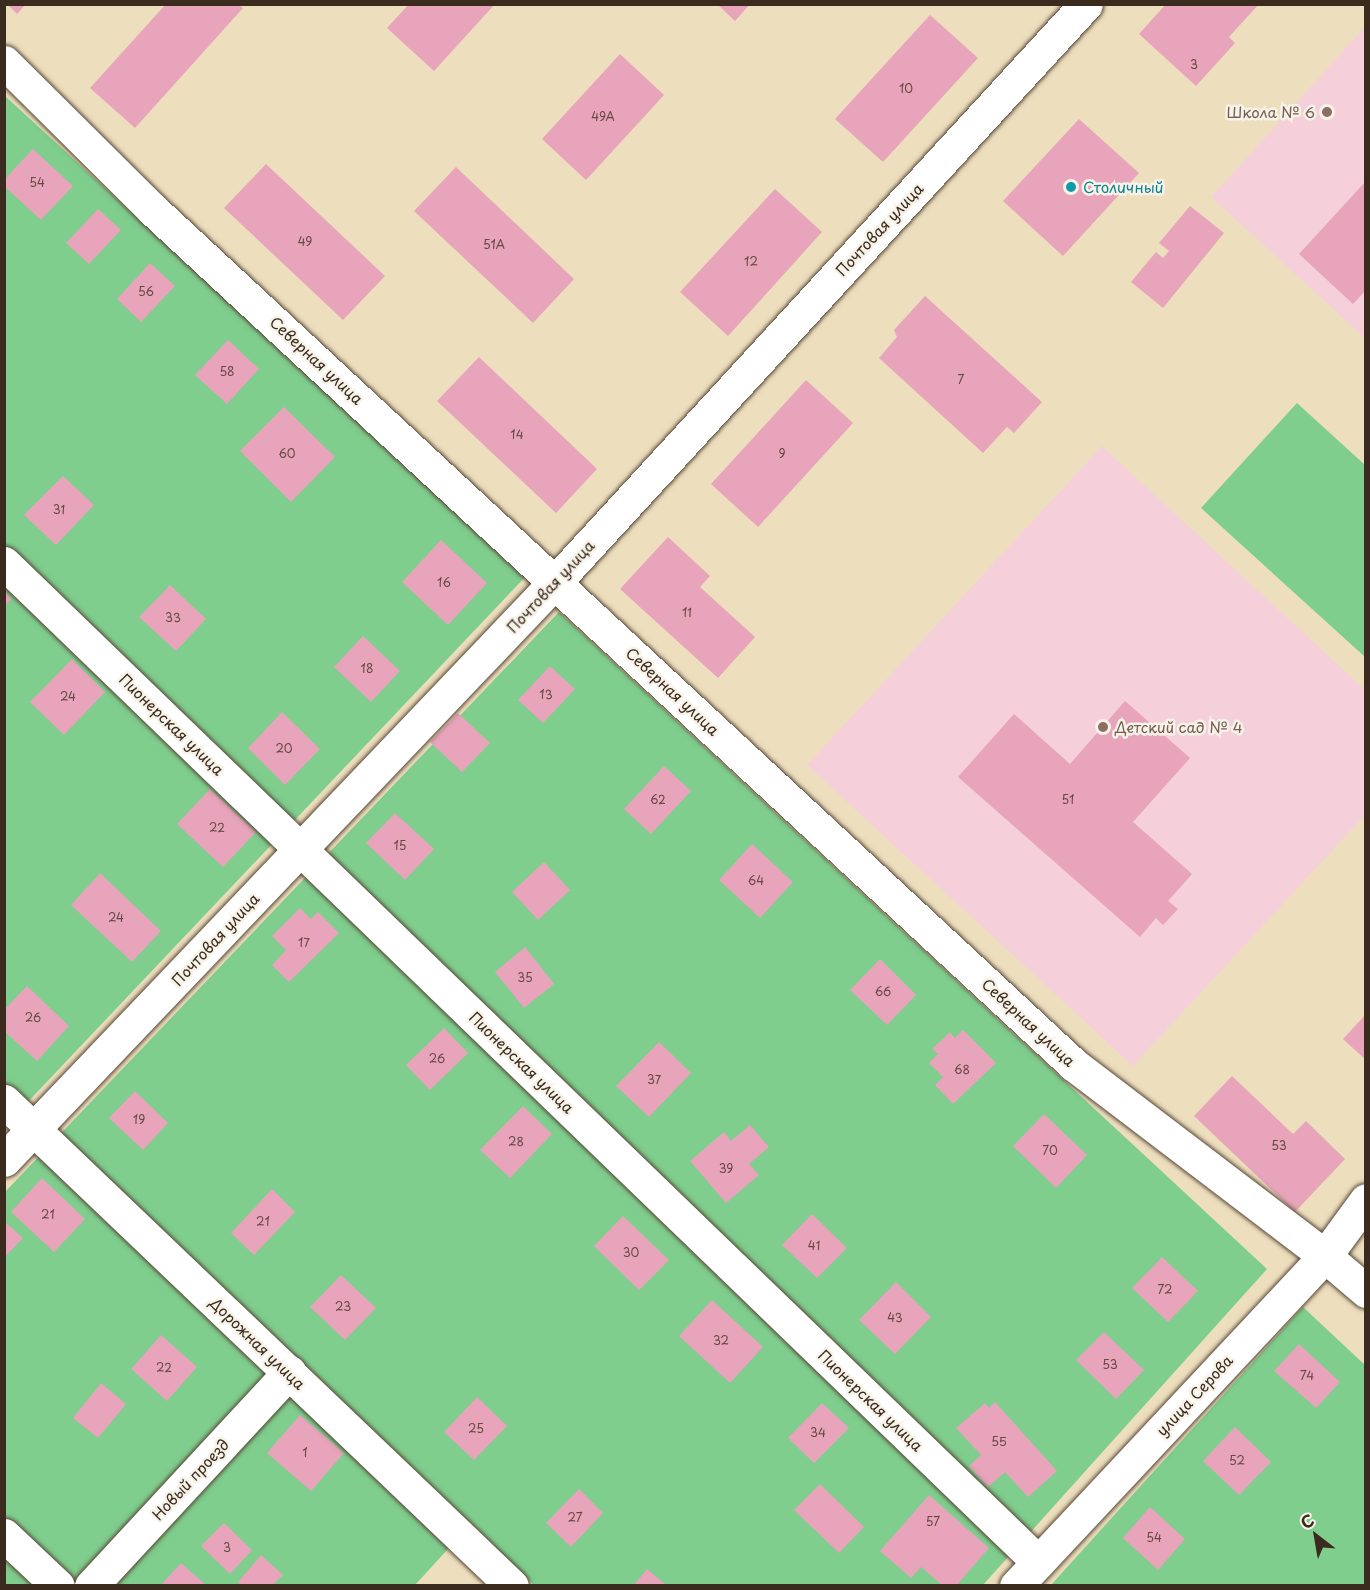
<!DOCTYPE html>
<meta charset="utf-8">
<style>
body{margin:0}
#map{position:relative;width:1370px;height:1590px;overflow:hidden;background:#eddfbe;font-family:"Playpen Sans",sans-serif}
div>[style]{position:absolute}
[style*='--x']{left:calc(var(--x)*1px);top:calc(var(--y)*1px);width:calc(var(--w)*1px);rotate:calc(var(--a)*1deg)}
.built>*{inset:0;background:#f5cfda}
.green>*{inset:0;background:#7fce8e}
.building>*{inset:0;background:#e7a4ba}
.roads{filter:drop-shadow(0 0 2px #564536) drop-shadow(0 0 2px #564536)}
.minor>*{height:33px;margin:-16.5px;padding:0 16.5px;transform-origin:16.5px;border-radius:16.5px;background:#fff}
.dots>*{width:16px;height:16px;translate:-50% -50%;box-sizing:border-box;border:3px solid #f7f3e8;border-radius:50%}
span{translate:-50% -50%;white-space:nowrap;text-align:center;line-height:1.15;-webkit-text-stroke:5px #f7f3e8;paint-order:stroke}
.number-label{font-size:12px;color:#664845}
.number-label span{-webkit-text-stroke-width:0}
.education-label{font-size:15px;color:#785e54}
.right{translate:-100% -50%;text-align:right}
.left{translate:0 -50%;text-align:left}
.culture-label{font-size:15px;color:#0d838f}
.street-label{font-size:15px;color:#3b2a1e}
.frame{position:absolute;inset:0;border:6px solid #3b2a1e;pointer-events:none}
.north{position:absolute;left:1286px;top:1506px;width:60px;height:60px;-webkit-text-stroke:4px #f7f3e8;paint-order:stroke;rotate:329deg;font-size:16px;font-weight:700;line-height:24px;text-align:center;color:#3b2a1e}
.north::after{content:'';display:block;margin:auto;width:21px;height:27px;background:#3b2a1e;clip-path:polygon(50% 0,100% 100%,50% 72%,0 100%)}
</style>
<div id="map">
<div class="built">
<i style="clip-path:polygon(1365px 27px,1365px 338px,1211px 197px)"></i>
<i style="clip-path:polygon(1102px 446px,1365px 690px,1365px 815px,1133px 1066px,807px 765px)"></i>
</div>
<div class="green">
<i style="clip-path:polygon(4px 95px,526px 576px,5px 1126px,4px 1126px)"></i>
<i style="clip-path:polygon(1297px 403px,1365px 465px,1365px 657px,1201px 508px)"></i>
<i style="clip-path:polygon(559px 612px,1267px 1269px,983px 1585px,534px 1585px,470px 1525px,415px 1585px,5px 1585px,4px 1193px)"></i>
<i style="clip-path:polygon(1303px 1307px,1365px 1365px,1365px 1585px,1050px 1586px)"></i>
</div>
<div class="building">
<i style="clip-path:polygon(7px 4px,26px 4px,17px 14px)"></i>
<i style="clip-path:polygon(166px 4px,238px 4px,243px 8px,135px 128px,90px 88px)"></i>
<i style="clip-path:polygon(409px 4px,495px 4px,434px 71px,387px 28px)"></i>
<i style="clip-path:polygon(717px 4px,750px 4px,735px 21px)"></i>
<i style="clip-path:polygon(1166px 4px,1259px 4px,1229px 37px,1235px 43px,1196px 86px,1139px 34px)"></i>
<i style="clip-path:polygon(930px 15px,978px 58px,883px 162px,835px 119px)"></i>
<i style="clip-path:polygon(620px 54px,664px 95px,586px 180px,542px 139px)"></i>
<i style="clip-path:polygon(1079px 119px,1139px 173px,1063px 256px,1003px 201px)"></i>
<i style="clip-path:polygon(33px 149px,73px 186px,41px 220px,4px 186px,4px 180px)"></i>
<i style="clip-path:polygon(266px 164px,385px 276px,343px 320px,224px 208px)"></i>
<i style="clip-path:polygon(456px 167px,574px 279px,533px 323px,414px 211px)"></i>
<i style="clip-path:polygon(1366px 181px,1366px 290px,1353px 304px,1299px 254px)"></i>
<i style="clip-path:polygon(775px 189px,822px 232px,728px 336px,680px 292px)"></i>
<i style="clip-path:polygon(1190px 206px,1224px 233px,1163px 308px,1131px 282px,1156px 252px,1163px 258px,1169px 251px,1159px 243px)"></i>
<i style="clip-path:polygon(98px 209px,121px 230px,89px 264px,66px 243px)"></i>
<i style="clip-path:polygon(150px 263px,175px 286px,141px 322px,117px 299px)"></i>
<i style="clip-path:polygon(925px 296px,1042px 402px,1014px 433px,1007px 427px,983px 453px,879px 358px,897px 337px,894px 330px)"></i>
<i style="clip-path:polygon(228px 340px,259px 369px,227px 404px,195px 375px)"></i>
<i style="clip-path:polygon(479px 357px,597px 469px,556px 513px,437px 401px)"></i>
<i style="clip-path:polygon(806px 380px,853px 423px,758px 527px,711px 484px)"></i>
<i style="clip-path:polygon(284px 407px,335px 457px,291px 502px,240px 451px)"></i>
<i style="clip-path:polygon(63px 476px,94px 505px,56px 545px,24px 515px)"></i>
<i style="clip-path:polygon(668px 537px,710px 576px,700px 587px,755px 637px,718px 678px,620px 589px)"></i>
<i style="clip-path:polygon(441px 540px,487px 583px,448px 625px,402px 582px)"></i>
<i style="clip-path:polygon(170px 585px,206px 619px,176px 651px,139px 617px)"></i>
<i style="clip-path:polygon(4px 592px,12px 599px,4px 606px)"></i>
<i style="clip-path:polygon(363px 636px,400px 671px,371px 702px,334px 667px)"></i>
<i style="clip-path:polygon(72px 659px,105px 692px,64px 735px,30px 702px)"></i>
<i style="clip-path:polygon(550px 666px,575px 689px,543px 723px,518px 700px)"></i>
<i style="clip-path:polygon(1125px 701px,1190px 758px,1133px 822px,1192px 874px,1168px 901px,1178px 909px,1163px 925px,1156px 918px,1140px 937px,958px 777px,1014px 714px,1070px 764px)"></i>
<i style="clip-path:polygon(282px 712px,320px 749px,285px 785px,248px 748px)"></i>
<i style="clip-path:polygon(458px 713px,490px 743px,462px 772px,430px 742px)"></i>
<i style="clip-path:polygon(664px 766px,691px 791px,651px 834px,624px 809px)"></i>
<i style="clip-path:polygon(210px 789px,256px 832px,223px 867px,177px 824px)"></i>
<i style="clip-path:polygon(395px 813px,434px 849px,405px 880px,366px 843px)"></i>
<i style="clip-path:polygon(752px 844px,793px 882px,760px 918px,719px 880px)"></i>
<i style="clip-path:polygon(544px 862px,570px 890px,538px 920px,512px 892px)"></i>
<i style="clip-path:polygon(100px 873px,161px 931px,132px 962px,71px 905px)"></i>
<i style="clip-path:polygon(300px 908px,311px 919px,318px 912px,339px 933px,289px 982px,272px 965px,286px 950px,272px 936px)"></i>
<i style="clip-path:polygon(525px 947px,554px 984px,524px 1008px,495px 972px)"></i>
<i style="clip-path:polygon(880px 959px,916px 995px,887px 1025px,850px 990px)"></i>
<i style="clip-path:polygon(27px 986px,69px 1026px,37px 1061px,4px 1031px,4px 1010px)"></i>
<i style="clip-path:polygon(1366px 1014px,1366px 1060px,1343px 1039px)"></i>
<i style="clip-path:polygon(444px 1028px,468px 1053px,430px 1090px,406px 1065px)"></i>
<i style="clip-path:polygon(963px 1030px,996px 1063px,953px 1104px,935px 1085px,943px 1077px,929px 1063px,938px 1054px,932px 1049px,950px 1032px,955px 1038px)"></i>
<i style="clip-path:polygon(659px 1042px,691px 1073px,649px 1117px,616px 1086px)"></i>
<i style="clip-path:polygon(1232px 1076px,1293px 1134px,1306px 1121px,1345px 1159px,1295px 1212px,1194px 1116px)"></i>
<i style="clip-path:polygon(135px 1091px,168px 1123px,143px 1150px,109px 1118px)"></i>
<i style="clip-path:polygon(523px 1106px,552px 1134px,510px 1178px,480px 1150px)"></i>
<i style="clip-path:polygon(1044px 1114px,1087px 1155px,1056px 1188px,1013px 1146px)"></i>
<i style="clip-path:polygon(750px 1125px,769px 1147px,749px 1164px,759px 1175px,726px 1203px,690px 1161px,724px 1132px,731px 1141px)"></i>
<i style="clip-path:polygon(42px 1178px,85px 1219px,54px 1252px,11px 1212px)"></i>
<i style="clip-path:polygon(272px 1189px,295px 1212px,254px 1255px,231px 1233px)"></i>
<i style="clip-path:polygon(812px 1214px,847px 1248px,817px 1278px,782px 1245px)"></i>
<i style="clip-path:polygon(623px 1216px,669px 1260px,639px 1290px,594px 1246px)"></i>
<i style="clip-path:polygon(4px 1221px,23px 1238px,4px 1258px)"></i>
<i style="clip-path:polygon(1162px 1257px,1198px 1291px,1168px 1322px,1132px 1288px)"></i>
<i style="clip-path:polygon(341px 1275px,376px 1308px,345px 1340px,310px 1307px)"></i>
<i style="clip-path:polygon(896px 1282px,931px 1317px,895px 1354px,859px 1320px)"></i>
<i style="clip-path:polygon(712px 1300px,763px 1347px,730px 1383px,679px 1336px)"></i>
<i style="clip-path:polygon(1104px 1332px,1144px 1370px,1116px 1399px,1076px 1360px)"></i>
<i style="clip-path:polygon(161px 1335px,197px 1367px,167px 1401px,131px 1369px)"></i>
<i style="clip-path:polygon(1299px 1344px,1340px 1382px,1316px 1408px,1274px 1371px)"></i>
<i style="clip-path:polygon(101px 1383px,126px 1404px,98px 1438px,73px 1418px)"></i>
<i style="clip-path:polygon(477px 1397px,507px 1426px,474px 1460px,444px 1432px)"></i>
<i style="clip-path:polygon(995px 1402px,1057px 1471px,1028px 1497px,1005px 1472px,988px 1487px,969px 1466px,981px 1455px,956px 1428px,985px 1403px,989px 1408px)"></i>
<i style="clip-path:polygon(822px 1403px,849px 1428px,814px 1463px,788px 1438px)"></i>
<i style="clip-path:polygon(300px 1415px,344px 1453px,311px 1491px,267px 1453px)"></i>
<i style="clip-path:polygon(1235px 1427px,1271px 1462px,1239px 1495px,1203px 1461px)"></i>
<i style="clip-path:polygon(820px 1484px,864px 1527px,839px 1553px,794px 1510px)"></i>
<i style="clip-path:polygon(579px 1489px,603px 1513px,571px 1547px,546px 1523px)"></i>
<i style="clip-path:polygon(929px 1495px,989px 1548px,956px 1586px,943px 1586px,921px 1567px,911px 1578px,880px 1551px)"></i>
<i style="clip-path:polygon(1150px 1507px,1185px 1539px,1158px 1570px,1123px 1538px)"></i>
<i style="clip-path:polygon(224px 1523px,252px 1550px,230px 1574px,201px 1546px)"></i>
<i style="clip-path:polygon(261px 1555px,283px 1575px,272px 1586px,241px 1586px,238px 1582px)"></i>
<i style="clip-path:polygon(181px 1563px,207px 1586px,160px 1586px)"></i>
<i style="clip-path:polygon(647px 1569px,667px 1586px,633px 1586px)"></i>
</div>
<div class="roads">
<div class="minor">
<i style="--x:4;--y:62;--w:209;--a:44.8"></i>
<i style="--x:152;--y:209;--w:1257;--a:42.87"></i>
<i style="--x:1073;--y:1064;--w:317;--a:37.3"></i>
<i style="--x:1325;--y:1256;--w:54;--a:40.5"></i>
<i style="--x:4;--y:563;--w:1438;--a:44.01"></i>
<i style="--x:4;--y:1101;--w:702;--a:43.67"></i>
<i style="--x:4;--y:1160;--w:800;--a:-46.37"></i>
<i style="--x:556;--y:581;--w:783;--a:-47.43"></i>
<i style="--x:4;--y:1535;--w:74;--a:43.4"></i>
<i style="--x:91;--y:1586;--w:292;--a:-47.2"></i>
<i style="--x:1016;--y:1586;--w:452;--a:-46.9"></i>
<i style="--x:1325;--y:1256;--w:69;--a:-53.8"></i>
</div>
</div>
<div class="dots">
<i style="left:1327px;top:112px;background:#8d6e63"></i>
<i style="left:1071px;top:187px;background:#0f9aa8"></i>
<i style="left:1103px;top:727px;background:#8d6e63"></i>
</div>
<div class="number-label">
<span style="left:1194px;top:65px">3</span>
<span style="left:906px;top:89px">10</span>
<span style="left:603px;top:117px">49А</span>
<span style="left:37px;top:183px">54</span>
<span style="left:305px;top:242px">49</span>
<span style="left:494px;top:245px">51А</span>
<span style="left:751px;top:262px">12</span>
<span style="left:146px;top:292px">56</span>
<span style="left:227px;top:372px">58</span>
<span style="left:961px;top:380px">7</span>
<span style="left:517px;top:435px">14</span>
<span style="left:287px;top:454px">60</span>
<span style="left:782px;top:454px">9</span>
<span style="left:59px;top:510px">31</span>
<span style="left:444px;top:583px">16</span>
<span style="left:687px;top:613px">11</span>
<span style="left:173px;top:618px">33</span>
<span style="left:367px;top:669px">18</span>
<span style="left:546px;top:695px">13</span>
<span style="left:68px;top:697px">24</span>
<span style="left:284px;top:749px">20</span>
<span style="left:658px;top:800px">62</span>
<span style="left:1068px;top:800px">51</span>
<span style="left:217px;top:828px">22</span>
<span style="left:400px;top:846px">15</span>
<span style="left:756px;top:881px">64</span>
<span style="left:116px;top:918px">24</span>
<span style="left:304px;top:943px">17</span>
<span style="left:525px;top:978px">35</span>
<span style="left:883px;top:992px">66</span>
<span style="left:33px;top:1018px">26</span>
<span style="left:437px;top:1059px">26</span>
<span style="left:962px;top:1070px">68</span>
<span style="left:654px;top:1080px">37</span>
<span style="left:139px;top:1120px">19</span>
<span style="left:516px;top:1142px">28</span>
<span style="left:1279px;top:1146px">53</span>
<span style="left:1050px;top:1151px">70</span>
<span style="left:726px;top:1169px">39</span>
<span style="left:48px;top:1215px">21</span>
<span style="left:263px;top:1222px">21</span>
<span style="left:814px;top:1246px">41</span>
<span style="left:631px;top:1253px">30</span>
<span style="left:1165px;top:1290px">72</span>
<span style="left:343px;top:1307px">23</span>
<span style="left:895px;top:1318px">43</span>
<span style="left:721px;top:1341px">32</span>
<span style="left:1110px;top:1365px">53</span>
<span style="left:164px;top:1368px">22</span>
<span style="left:1307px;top:1376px">74</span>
<span style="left:476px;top:1429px">25</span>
<span style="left:818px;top:1433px">34</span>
<span style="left:999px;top:1442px">55</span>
<span style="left:305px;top:1453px">1</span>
<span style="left:1237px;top:1461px">52</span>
<span style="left:575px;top:1518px">27</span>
<span style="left:933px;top:1522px">57</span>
<span style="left:1154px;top:1538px">54</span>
<span style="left:227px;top:1548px">3</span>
</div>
<div class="education-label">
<span class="right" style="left:1315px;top:112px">Школа № 6</span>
<span class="left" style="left:1115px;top:727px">Детский сад № 4</span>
</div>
<div class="culture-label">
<span class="left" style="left:1083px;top:187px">Столичный</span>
</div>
<div class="street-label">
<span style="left:879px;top:229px;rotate:-47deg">Почтовая улица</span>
<span style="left:317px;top:360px;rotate:43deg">Северная улица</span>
<span style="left:550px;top:586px;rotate:-47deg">Почтовая улица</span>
<span style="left:673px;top:691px;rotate:43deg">Северная улица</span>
<span style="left:172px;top:724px;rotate:44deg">Пионерская улица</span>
<span style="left:215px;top:939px;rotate:-47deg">Почтовая улица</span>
<span style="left:1029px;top:1022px;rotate:43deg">Северная улица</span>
<span style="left:522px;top:1062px;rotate:44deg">Пионерская улица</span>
<span style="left:258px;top:1343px;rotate:44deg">Дорожная улица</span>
<span style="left:1194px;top:1395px;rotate:-47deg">улица Серова</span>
<span style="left:871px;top:1400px;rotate:44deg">Пионерская улица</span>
<span style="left:190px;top:1479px;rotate:-47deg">Новый проезд</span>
</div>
<div class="frame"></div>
<div class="north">С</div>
</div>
